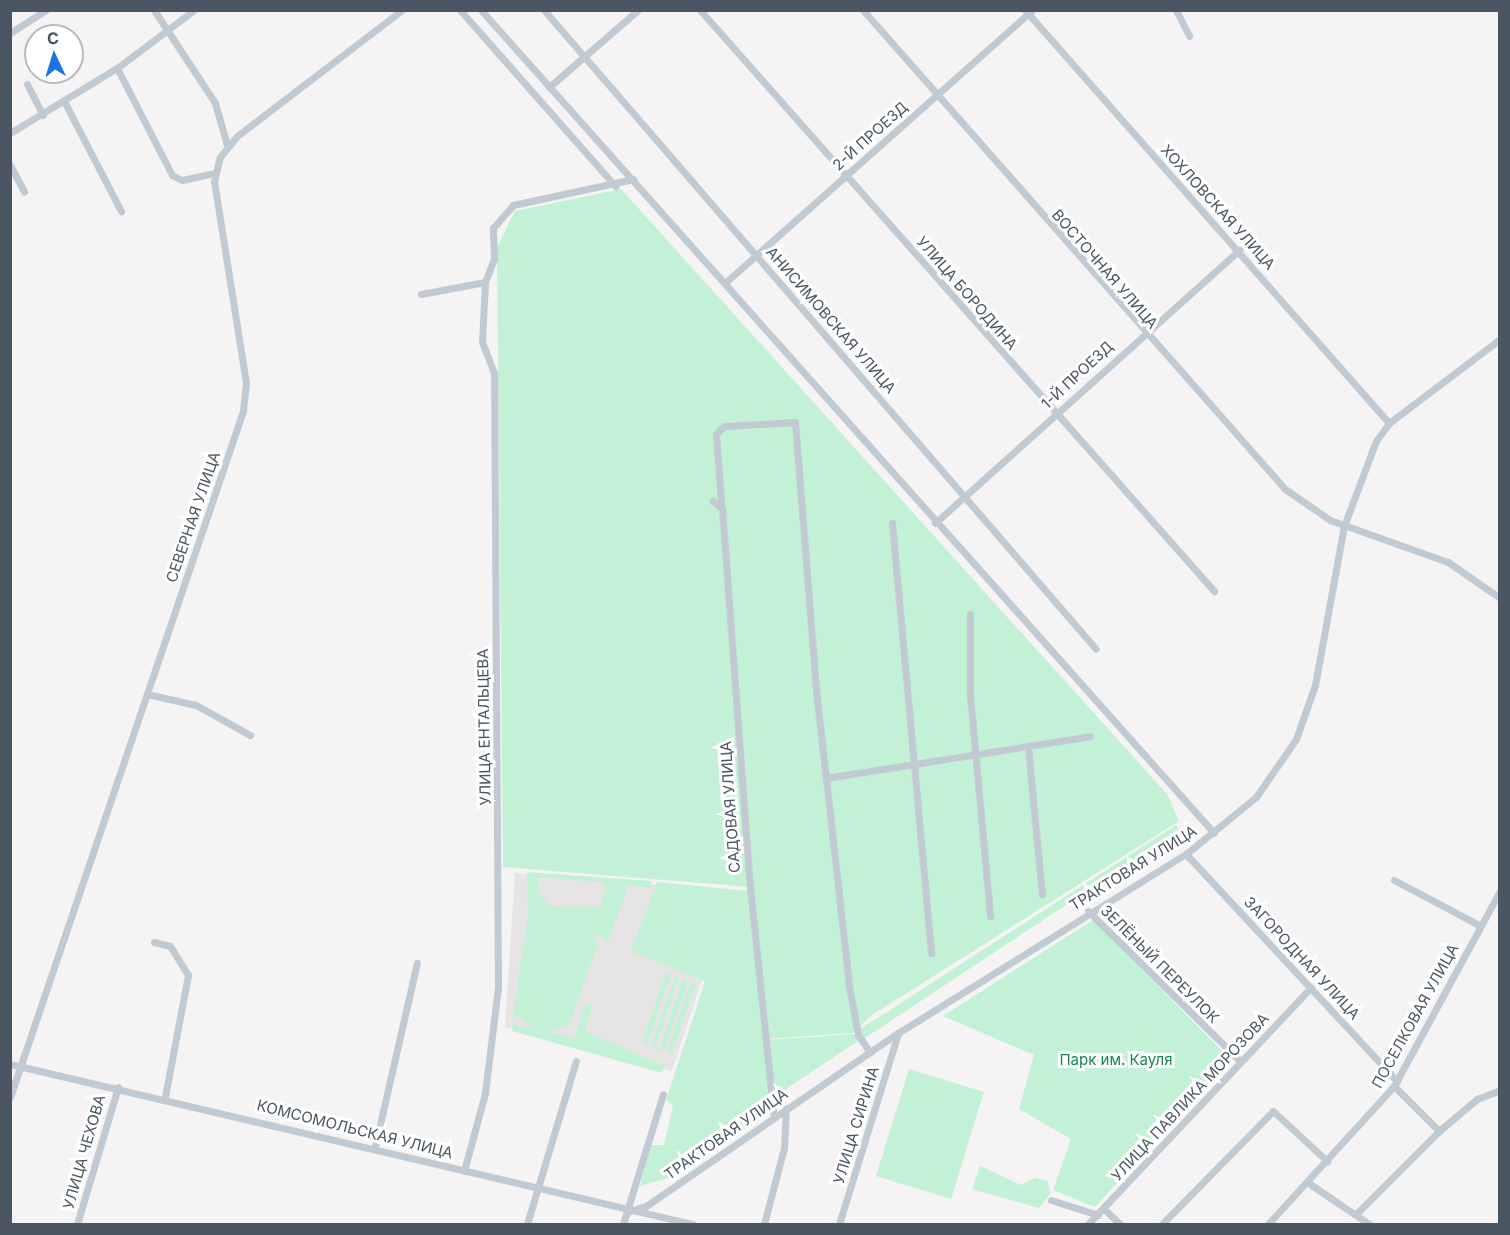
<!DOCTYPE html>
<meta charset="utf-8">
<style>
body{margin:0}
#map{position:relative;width:1510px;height:1235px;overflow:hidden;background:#f5f3f3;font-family:Inter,sans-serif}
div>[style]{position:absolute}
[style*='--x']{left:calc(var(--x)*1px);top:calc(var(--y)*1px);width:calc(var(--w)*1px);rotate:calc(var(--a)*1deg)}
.education>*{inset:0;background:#e6e4e5}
.green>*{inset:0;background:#c3f1d5}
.minor>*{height:7px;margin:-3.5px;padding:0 3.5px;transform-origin:3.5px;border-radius:3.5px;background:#c1cad2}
span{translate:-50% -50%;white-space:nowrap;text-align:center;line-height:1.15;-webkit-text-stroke:6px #fff;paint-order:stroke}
.street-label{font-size:15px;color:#4a5661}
.park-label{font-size:15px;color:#17864f}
.frame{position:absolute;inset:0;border:12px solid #4a5661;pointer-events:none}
.north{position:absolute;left:24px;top:24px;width:60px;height:60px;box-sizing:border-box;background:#fff;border:2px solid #b7bbc0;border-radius:50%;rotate:356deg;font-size:16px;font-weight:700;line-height:24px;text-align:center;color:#4a5661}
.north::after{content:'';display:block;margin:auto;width:21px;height:27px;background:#1a73e8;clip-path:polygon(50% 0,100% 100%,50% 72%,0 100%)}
</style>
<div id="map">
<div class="education">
<i style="clip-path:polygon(515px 873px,732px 891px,672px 1071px,505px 1027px)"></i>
</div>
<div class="green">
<i style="clip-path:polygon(621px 189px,1167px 794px,1179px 821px,872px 1015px,853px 1033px,765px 1039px,751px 887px,503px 867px,497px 247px,515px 211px)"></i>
<i style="clip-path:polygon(1176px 825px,1179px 830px,865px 1038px,859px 1030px)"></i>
<i style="clip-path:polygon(evenodd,527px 872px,652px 881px,650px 888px,629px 885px,608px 942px,595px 933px,597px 946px,570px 1023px,552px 1032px,538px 1030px,574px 1038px,586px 1003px,593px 1005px,584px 1031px,664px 1066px,662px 1073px,512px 1031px,513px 1024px,538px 1030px,513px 1015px,528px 917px,527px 872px,539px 877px,606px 883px,601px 908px,549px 906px,539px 891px,539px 877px)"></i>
<i style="clip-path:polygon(657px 882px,749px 891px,764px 1040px,855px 1034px,858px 1041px,777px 1095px,762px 1118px,679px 1175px,640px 1186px,651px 1145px,664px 1145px,673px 1106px,666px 1100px,705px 981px,631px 951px)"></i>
<i style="clip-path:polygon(1093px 920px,1229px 1058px,1095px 1207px,1053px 1190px,1071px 1139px,1019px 1109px,1034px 1055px,943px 1016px)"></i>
<i style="clip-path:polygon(666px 973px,671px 974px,647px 1045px,642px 1043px)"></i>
<i style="clip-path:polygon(675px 976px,679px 977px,655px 1048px,651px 1046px)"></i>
<i style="clip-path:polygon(683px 978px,688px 980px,664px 1051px,659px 1049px)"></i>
<i style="clip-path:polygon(691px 981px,696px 983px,672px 1054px,667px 1052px)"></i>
<i style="clip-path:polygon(909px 1069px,984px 1092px,951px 1199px,876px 1176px)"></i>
<i style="clip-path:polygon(980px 1166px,1021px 1185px,1035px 1178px,1047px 1181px,1051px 1193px,1039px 1208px,972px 1189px)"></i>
</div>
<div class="minor">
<i style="--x:154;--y:10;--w:111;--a:56.7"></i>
<i style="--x:215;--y:103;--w:44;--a:74.1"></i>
<i style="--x:460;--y:10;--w:235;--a:48.6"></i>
<i style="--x:481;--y:10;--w:1102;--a:48.31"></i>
<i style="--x:544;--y:10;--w:844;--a:49.18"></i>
<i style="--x:700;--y:10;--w:776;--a:48.5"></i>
<i style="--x:863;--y:10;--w:638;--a:48.62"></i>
<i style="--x:1285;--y:489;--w:55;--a:34.6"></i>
<i style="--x:1330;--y:520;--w:125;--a:19.6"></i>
<i style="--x:1448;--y:562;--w:63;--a:34.7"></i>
<i style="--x:1025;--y:10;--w:551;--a:48.61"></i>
<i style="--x:1176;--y:10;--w:29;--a:63"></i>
<i style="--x:10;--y:33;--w:43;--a:-32.6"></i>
<i style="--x:117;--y:68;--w:120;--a:62.8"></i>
<i style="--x:172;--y:175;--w:11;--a:27"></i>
<i style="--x:182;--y:180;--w:34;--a:-12"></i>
<i style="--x:27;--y:84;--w:35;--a:63"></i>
<i style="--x:549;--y:87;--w:118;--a:-40.9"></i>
<i style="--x:65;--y:103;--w:122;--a:62.6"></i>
<i style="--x:10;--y:133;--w:125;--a:-31.3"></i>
<i style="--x:117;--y:68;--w:96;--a:-37"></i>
<i style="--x:10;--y:165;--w:30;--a:62"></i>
<i style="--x:726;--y:282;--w:409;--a:-41.6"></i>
<i style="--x:421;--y:294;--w:65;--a:-10.6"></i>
<i style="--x:485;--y:282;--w:25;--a:-69"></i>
<i style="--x:494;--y:259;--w:31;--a:-92"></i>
<i style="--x:493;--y:228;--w:30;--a:-49"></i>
<i style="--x:513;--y:205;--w:123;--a:-12.2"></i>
<i style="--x:713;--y:501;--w:11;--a:38"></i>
<i style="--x:722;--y:508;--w:370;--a:85.8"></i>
<i style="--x:749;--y:877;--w:241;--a:84.1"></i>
<i style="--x:721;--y:502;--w:68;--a:-94.2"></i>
<i style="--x:716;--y:434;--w:11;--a:-45"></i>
<i style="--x:724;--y:426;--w:71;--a:-3.2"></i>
<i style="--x:795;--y:422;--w:269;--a:85.5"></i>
<i style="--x:816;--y:690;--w:298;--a:83.6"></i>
<i style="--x:849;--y:986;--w:50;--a:79.6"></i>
<i style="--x:858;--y:1035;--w:21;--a:55"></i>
<i style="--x:892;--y:523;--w:432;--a:84.8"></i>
<i style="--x:935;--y:523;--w:409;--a:-41.9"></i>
<i style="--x:970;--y:614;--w:81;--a:90"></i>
<i style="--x:970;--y:695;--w:222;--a:84.8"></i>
<i style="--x:147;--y:694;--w:50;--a:12.7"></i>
<i style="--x:196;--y:705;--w:62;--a:29.1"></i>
<i style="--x:1028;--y:747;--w:148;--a:84.6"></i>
<i style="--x:826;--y:778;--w:267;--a:-9"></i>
<i style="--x:1186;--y:854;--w:310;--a:47.1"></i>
<i style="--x:1394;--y:880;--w:98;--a:27.9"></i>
<i style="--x:1088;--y:911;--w:214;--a:44.6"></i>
<i style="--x:154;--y:942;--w:16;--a:14"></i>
<i style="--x:170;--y:946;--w:34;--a:58"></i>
<i style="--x:188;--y:975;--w:124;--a:100.7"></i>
<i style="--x:10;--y:1064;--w:701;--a:13.2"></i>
<i style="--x:1394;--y:1086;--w:64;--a:45"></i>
<i style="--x:10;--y:1097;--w:724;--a:-71.24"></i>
<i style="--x:243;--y:411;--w:28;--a:-84"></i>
<i style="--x:246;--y:383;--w:204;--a:-99"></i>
<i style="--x:214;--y:182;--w:26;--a:-77"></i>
<i style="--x:220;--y:157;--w:27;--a:-51"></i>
<i style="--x:237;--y:136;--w:208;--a:-37.4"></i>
<i style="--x:375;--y:1146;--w:188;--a:-77.1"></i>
<i style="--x:464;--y:1171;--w:81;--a:-74.9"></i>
<i style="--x:485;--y:1093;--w:107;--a:-83"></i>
<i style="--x:498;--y:987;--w:614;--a:-90.37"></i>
<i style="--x:494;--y:373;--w:33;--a:-111"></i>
<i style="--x:482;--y:342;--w:60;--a:-87.1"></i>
<i style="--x:1307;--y:1182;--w:75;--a:34.1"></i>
<i style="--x:1051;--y:1200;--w:49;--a:17.7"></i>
<i style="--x:1104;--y:1209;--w:22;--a:43"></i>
<i style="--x:627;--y:1212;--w:20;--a:-18"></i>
<i style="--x:646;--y:1206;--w:306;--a:-34.5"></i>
<i style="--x:898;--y:1033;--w:339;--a:-31.9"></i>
<i style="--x:1186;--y:854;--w:90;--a:-39.2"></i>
<i style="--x:1256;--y:797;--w:70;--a:-55.4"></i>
<i style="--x:1296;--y:739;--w:57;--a:-70.6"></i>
<i style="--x:1315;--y:685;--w:162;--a:-79.7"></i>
<i style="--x:1344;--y:526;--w:91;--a:-69.4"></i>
<i style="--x:1376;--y:441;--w:22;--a:-54"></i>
<i style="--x:1389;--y:423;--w:139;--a:-37.1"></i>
<i style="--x:1357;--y:1213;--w:116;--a:-45"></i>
<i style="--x:1439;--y:1131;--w:50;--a:-40.1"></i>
<i style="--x:1477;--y:1099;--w:25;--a:-21"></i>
<i style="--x:77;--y:1224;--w:143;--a:-73.3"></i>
<i style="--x:527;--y:1224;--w:170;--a:-73.3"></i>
<i style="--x:623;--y:1224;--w:136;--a:-72.9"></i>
<i style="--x:764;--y:1224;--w:79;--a:-75.3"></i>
<i style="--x:784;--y:1148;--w:40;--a:-87.1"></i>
<i style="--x:839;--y:1224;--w:200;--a:-72.8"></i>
<i style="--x:1088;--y:1224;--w:325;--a:-46.7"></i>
<i style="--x:1162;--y:1224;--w:158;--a:-45.5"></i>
<i style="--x:1273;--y:1111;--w:74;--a:42.8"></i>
<i style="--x:1268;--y:1224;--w:187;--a:-47.6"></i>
<i style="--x:1394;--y:1086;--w:222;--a:-61.5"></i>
</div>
<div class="street-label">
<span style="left:870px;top:136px;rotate:-42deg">2-Й ПРОЕЗД</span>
<span style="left:1218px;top:207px;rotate:48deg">ХОХЛОВСКАЯ УЛИЦА</span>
<span style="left:1105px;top:269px;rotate:49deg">ВОСТОЧНАЯ УЛИЦА</span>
<span style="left:967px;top:293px;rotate:49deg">УЛИЦА БОРОДИНА</span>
<span style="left:831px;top:320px;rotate:49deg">АНИСИМОВСКАЯ УЛИЦА</span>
<span style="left:1077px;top:375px;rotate:-43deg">1-Й ПРОЕЗД</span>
<span style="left:193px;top:517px;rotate:-71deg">СЕВЕРНАЯ УЛИЦА</span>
<span style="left:484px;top:727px;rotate:-91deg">УЛИЦА ЕНТАЛЬЦЕВА</span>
<span style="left:730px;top:807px;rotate:-94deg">САДОВАЯ УЛИЦА</span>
<span style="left:1133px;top:868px;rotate:-32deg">ТРАКТОВАЯ УЛИЦА</span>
<span style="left:1302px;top:958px;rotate:47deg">ЗАГОРОДНАЯ УЛИЦА</span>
<span style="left:1160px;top:964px;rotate:45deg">ЗЕЛЁНЫЙ ПЕРЕУЛОК</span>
<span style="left:1415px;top:1016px;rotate:-61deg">ПОСЕЛКОВАЯ УЛИЦА</span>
<span style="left:1190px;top:1097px;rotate:-47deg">УЛИЦА ПАВЛИКА МОРОЗОВА</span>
<span style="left:856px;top:1125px;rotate:-73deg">УЛИЦА СИРИНА</span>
<span style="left:355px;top:1129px;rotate:14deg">КОМСОМОЛЬСКАЯ УЛИЦА</span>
<span style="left:726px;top:1134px;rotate:-35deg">ТРАКТОВАЯ УЛИЦА</span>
<span style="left:84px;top:1152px;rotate:-74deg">УЛИЦА ЧЕХОВА</span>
</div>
<div class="park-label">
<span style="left:1116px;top:1060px">Парк им. Кауля</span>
</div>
<div class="frame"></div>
<div class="north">С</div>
</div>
